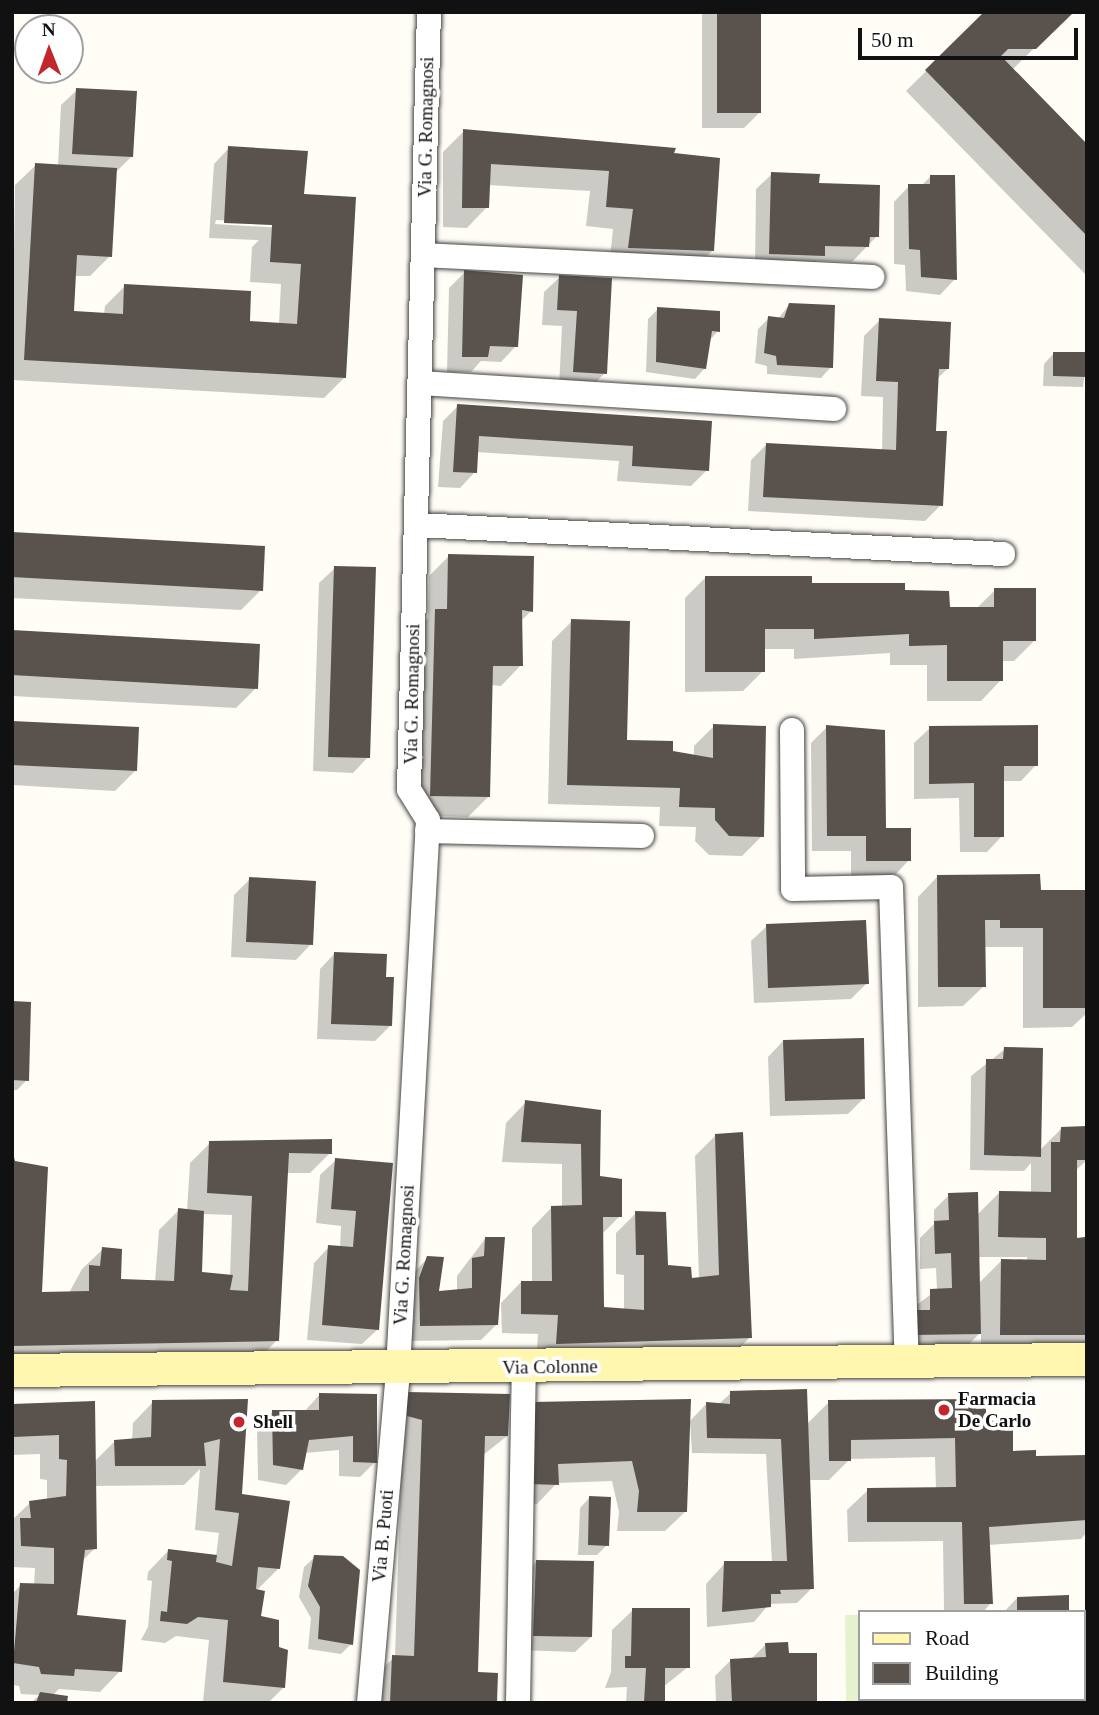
<!DOCTYPE html>
<style>
body{margin:0}
#map{position:relative;width:1099px;height:1715px;overflow:hidden;background:#fffdf5;font-family:Georgia,serif}
div>[style]{position:absolute}
[style*='--x']{left:calc(var(--x)*1px);top:calc(var(--y)*1px);width:calc(var(--w)*1px);rotate:calc(var(--a)*1deg)}
.pitch>*{inset:0;background:#e6f2cf}
.shadow>*{inset:0;background:#0003}
.building>*{inset:0;background:#5a524d}
.roads{filter:drop-shadow(0 0 2px #444) drop-shadow(0 0 2px #444)}
.minor>*{height:24px;margin:-12px;padding:0 12px;transform-origin:12px;border-radius:12px;background:#fff}
.secondary>*{height:33px;margin:-16.5px;padding:0 16.5px;transform-origin:16.5px;border-radius:16.5px;background:#fff6b0}
.dots>*{width:19px;height:19px;translate:-50% -50%;box-sizing:border-box;border:4px solid #fff;border-radius:50%}
span{translate:-50% -50%;white-space:nowrap;text-align:center;line-height:1.15;-webkit-text-stroke:7px #fff;paint-order:stroke}
.street-label{font-size:19px;color:#111}
.poi-label{font-size:19px;color:#111;font-weight:700}
.left{translate:0 -50%;text-align:left}
.frame{position:absolute;inset:0;border:14px solid #111;pointer-events:none}
.legend{position:absolute;left:858px;top:1610px;width:228px;height:91px;box-sizing:border-box;background:#fff;border:2px solid #a0a0a0;margin:0;padding:9px 12px;list-style:none;font-size:21px;color:#111}
.legend li{display:flex;align-items:center;gap:14px;height:35px}
.legend b{width:35px;border:2px solid #a0a0a0}
.north{position:absolute;left:14px;top:14px;width:70px;height:70px;box-sizing:border-box;background:#fff;border:2px solid #a0a0a0;border-radius:50%;rotate:359deg;font-size:19px;font-weight:700;line-height:28px;text-align:center;color:#111}
.north::after{content:'';display:block;margin:auto;width:24px;height:32px;background:#c4262e;clip-path:polygon(50% 0,100% 100%,50% 72%,0 100%)}
.scale{position:absolute;left:858px;top:28px;width:220px;height:32px;box-sizing:border-box;border:4px solid #111;border-top:0;padding-left:9px;font-size:21px;line-height:24px;white-space:nowrap;color:#111;-webkit-text-stroke:5px #fff;paint-order:stroke}
</style>
<div id="map">
<div class="pitch">
<i style="clip-path:polygon(845px 1615px,859px 1615px,859px 1699px,991px 1701px,846px 1703px)"></i>
</div>
<div class="shadow">
<i style="clip-path:polygon(702px 12px,759px 12px,759px 113px,744px 128px,702px 128px)"></i>
<i style="clip-path:polygon(986px 12px,1071px 12px,1012px 70px,1087px 147px,1087px 276px,906px 91px)"></i>
<i style="clip-path:polygon(evenodd,77px 90px,132px 156px,116px 172px,110px 256px,90px 276px,75px 276px,73px 313px,104px 315px,105px 306px,125px 286px,248px 323px,279px 324px,281px 284px,250px 282px,252px 247px,259px 240px,209px 238px,214px 164px,229px 148px,303px 196px,345px 377px,324px 398px,12px 380px,15px 185px,36px 165px,58px 166px,61px 105px,77px 90px,216px 220px,284px 224px,284px 228px,215px 224px,216px 220px)"></i>
<i style="clip-path:polygon(464px 131px,672px 154px,712px 251px,692px 271px,609px 268px,613px 229px,586px 226px,590px 191px,488px 185px,487px 207px,467px 228px,443px 227px,443px 152px)"></i>
<i style="clip-path:polygon(772px 174px,817px 185px,877px 236px,852px 262px,817px 261px,807px 271px,755px 269px,756px 189px)"></i>
<i style="clip-path:polygon(931px 176px,955px 279px,940px 295px,906px 291px,905px 265px,894px 264px,894px 202px,909px 186px,921px 186px)"></i>
<i style="clip-path:polygon(465px 272px,516px 346px,501px 362px,481px 361px,471px 372px,447px 372px,449px 288px)"></i>
<i style="clip-path:polygon(560px 277px,610px 280px,605px 373px,590px 388px,559px 387px,562px 326px,542px 325px,544px 292px)"></i>
<i style="clip-path:polygon(789px 305px,831px 367px,821px 378px,767px 374px,767px 366px,755px 363px,758px 329px,769px 318px,778px 319px)"></i>
<i style="clip-path:polygon(658px 309px,718px 331px,709px 341px,705px 368px,695px 379px,646px 372px,648px 319px)"></i>
<i style="clip-path:polygon(880px 320px,947px 369px,937px 379px,934px 433px,941px 505px,925px 521px,748px 511px,751px 460px,767px 444px,882px 451px,883px 397px,861px 396px,864px 336px)"></i>
<i style="clip-path:polygon(1054px 353px,1087px 354px,1083px 387px,1043px 386px,1044px 364px)"></i>
<i style="clip-path:polygon(458px 406px,710px 422px,707px 470px,691px 486px,617px 481px,619px 461px,476px 452px,475px 472px,460px 488px,438px 487px,443px 421px)"></i>
<i style="clip-path:polygon(12px 534px,261px 590px,241px 610px,12px 598px)"></i>
<i style="clip-path:polygon(449px 556px,531px 611px,521px 621px,521px 665px,501px 686px,491px 685px,488px 797px,468px 817px,411px 815px,415px 631px,428px 618px,429px 576px)"></i>
<i style="clip-path:polygon(335px 568px,368px 757px,353px 773px,313px 771px,319px 583px)"></i>
<i style="clip-path:polygon(705px 578px,903px 592px,948px 609px,976px 609px,995px 590px,1035px 640px,1014px 661px,1001px 661px,1001px 680px,981px 701px,927px 701px,927px 665px,890px 665px,890px 653px,794px 659px,794px 649px,763px 649px,763px 671px,743px 691px,685px 692px,685px 598px)"></i>
<i style="clip-path:polygon(572px 621px,625px 741px,694px 756px,694px 746px,714px 726px,762px 836px,742px 856px,709px 855px,695px 841px,696px 827px,659px 826px,660px 807px,548px 804px,552px 641px)"></i>
<i style="clip-path:polygon(12px 632px,256px 688px,236px 708px,12px 696px)"></i>
<i style="clip-path:polygon(12px 722px,136px 770px,115px 791px,12px 785px)"></i>
<i style="clip-path:polygon(827px 727px,852px 727px,884px 830px,909px 860px,894px 876px,851px 876px,851px 851px,812px 851px,811px 743px)"></i>
<i style="clip-path:polygon(930px 728px,1036px 765px,1021px 781px,1002px 781px,1002px 836px,987px 852px,960px 852px,959px 798px,914px 799px,914px 743px)"></i>
<i style="clip-path:polygon(938px 876px,1039px 892px,1087px 891px,1087px 1013px,1072px 1027px,1023px 1028px,1023px 947px,984px 947px,984px 986px,963px 1006px,918px 1007px,918px 897px)"></i>
<i style="clip-path:polygon(250px 879px,311px 944px,296px 960px,231px 957px,234px 895px)"></i>
<i style="clip-path:polygon(767px 926px,867px 983px,851px 999px,754px 1003px,751px 941px)"></i>
<i style="clip-path:polygon(335px 953px,384px 979px,390px 1026px,375px 1041px,317px 1039px,320px 969px)"></i>
<i style="clip-path:polygon(12px 1003px,27px 1080px,17px 1090px,12px 1090px)"></i>
<i style="clip-path:polygon(783px 1041px,864px 1098px,848px 1114px,770px 1116px,768px 1057px)"></i>
<i style="clip-path:polygon(evenodd,1005px 1049px,1039px 1151px,1061px 1129px,1087px 1128px,1087px 1160px,1075px 1171px,1075px 1239px,1083px 1282px,1087px 1282px,1087px 1352px,981px 1354px,981px 1332px,964px 1349px,898px 1350px,915px 1306px,937px 1290px,936px 1268px,920px 1269px,920px 1238px,934px 1224px,934px 1210px,949px 1195px,977px 1215px,999px 1193px,1031px 1193px,1031px 1163px,1024px 1171px,970px 1170px,971px 1076px,1005px 1049px,978px 1257px,1027px 1257px,1027px 1261px,1001px 1261px,978px 1284px,978px 1257px)"></i>
<i style="clip-path:polygon(526px 1102px,600px 1112px,599px 1178px,620px 1216px,601px 1235px,602px 1309px,624px 1310px,624px 1275px,616px 1274px,616px 1233px,636px 1213px,666px 1266px,691px 1279px,699px 1279px,695px 1156px,715px 1136px,750px 1337px,730px 1358px,536px 1364px,538px 1334px,502px 1333px,501px 1303px,521px 1282px,532px 1282px,532px 1228px,552px 1207px,562px 1207px,562px 1164px,502px 1162px,506px 1123px)"></i>
<i style="clip-path:polygon(evenodd,210px 1143px,330px 1153px,310px 1173px,286px 1173px,277px 1340px,257px 1361px,12px 1366px,12px 1152px,40px 1294px,69px 1293px,82px 1269px,103px 1249px,119px 1281px,155px 1282px,159px 1230px,179px 1210px,187px 1211px,190px 1163px,210px 1143px,202px 1214px,232px 1215px,230px 1277px,201px 1274px,202px 1214px)"></i>
<i style="clip-path:polygon(336px 1160px,391px 1165px,378px 1329px,362px 1344px,307px 1340px,314px 1263px,329px 1247px,340px 1248px,341px 1226px,316px 1223px,320px 1175px)"></i>
<i style="clip-path:polygon(485px 1239px,496px 1325px,481px 1340px,405px 1341px,412px 1274px,428px 1258px,437px 1293px,457px 1291px,457px 1276px)"></i>
<i style="clip-path:polygon(408px 1393px,507px 1436px,482px 1456px,476px 1674px,496px 1703px,371px 1703px,372px 1677px,395px 1657px,402px 1440px)"></i>
<i style="clip-path:polygon(731px 1393px,807px 1424px,829px 1402px,985px 1423px,1011px 1452px,1034px 1457px,1087px 1457px,1087px 1532px,1081px 1539px,988px 1545px,991px 1603px,983px 1612px,944px 1612px,943px 1541px,848px 1542px,847px 1510px,868px 1490px,936px 1489px,935px 1457px,850px 1459px,829px 1480px,809px 1480px,812px 1588px,797px 1603px,769px 1604px,754px 1622px,707px 1627px,706px 1584px,725px 1563px,772px 1563px,766px 1454px,692px 1453px,690px 1421px,707px 1403px,719px 1404px)"></i>
<i style="clip-path:polygon(320px 1394px,375px 1462px,360px 1477px,339px 1476px,339px 1450px,305px 1453px,302px 1469px,286px 1485px,258px 1480px,257px 1427px,272px 1412px,304px 1412px)"></i>
<i style="clip-path:polygon(246px 1401px,240px 1495px,278px 1569px,257px 1590px,259px 1617px,277px 1649px,283px 1688px,268px 1703px,203px 1702px,209px 1640px,176px 1636px,165px 1643px,141px 1640px,148px 1627px,152px 1581px,147px 1580px,148px 1572px,168px 1551px,216px 1557px,219px 1533px,195px 1530px,200px 1469px,184px 1485px,95px 1486px,95px 1548px,82px 1561px,75px 1616px,120px 1671px,100px 1692px,59px 1689px,53px 1695px,66px 1703px,31px 1703px,39px 1695px,21px 1694px,19px 1686px,12px 1685px,12px 1594px,21px 1585px,34px 1585px,35px 1568px,12px 1567px,12px 1520px,30px 1503px,47px 1500px,47px 1480px,40px 1479px,40px 1454px,12px 1455px,12px 1405px,93px 1403px,94px 1462px,115px 1441px,132px 1440px,133px 1423px,153px 1402px)"></i>
<i style="clip-path:polygon(689px 1401px,686px 1511px,665px 1531px,617px 1531px,619px 1512px,612px 1481px,557px 1483px,537px 1504px,509px 1504px,512px 1424px)"></i>
<i style="clip-path:polygon(590px 1497px,607px 1545px,597px 1555px,578px 1555px,580px 1508px)"></i>
<i style="clip-path:polygon(315px 1557px,351px 1644px,341px 1654px,308px 1649px,311px 1618px,299px 1597px,304px 1567px)"></i>
<i style="clip-path:polygon(537px 1561px,591px 1637px,575px 1652px,519px 1650px,521px 1577px)"></i>
<i style="clip-path:polygon(1017px 1598px,1067px 1612px,1004px 1612px)"></i>
<i style="clip-path:polygon(633px 1610px,688px 1667px,663px 1687px,663px 1703px,626px 1703px,627px 1687px,605px 1688px,611px 1672px,612px 1630px)"></i>
<i style="clip-path:polygon(766px 1644px,787px 1654px,816px 1701px,716px 1703px,715px 1676px,731px 1660px,751px 1659px)"></i>
<i style="clip-path:polygon(999px 1699px,1070px 1699px,1070px 1703px,999px 1703px)"></i>
</div>
<div class="building">
<i style="clip-path:polygon(717px 12px,761px 12px,761px 113px,717px 113px)"></i>
<i style="clip-path:polygon(984px 12px,1074px 12px,1036px 49px,1008px 49px,1001px 56px,1087px 144px,1087px 236px,925px 70px)"></i>
<i style="clip-path:polygon(76px 88px,137px 91px,133px 157px,72px 154px)"></i>
<i style="clip-path:polygon(463px 129px,676px 148px,674px 153px,720px 158px,714px 251px,628px 248px,633px 209px,606px 207px,609px 171px,491px 164px,489px 208px,462px 208px)"></i>
<i style="clip-path:polygon(228px 146px,308px 151px,304px 194px,356px 197px,346px 378px,24px 360px,35px 163px,117px 168px,112px 257px,77px 255px,74px 311px,123px 314px,124px 284px,251px 291px,250px 321px,297px 324px,301px 264px,270px 262px,272px 225px,224px 223px)"></i>
<i style="clip-path:polygon(771px 172px,820px 174px,819px 183px,880px 185px,879px 237px,870px 237px,869px 247px,825px 246px,825px 256px,769px 254px)"></i>
<i style="clip-path:polygon(930px 175px,955px 175px,957px 280px,921px 277px,920px 250px,909px 249px,908px 184px,930px 184px)"></i>
<i style="clip-path:polygon(464px 270px,523px 275px,518px 347px,490px 346px,488px 357px,462px 357px)"></i>
<i style="clip-path:polygon(559px 275px,612px 278px,607px 374px,573px 372px,577px 311px,557px 310px)"></i>
<i style="clip-path:polygon(789px 303px,835px 305px,833px 368px,777px 365px,776px 356px,764px 353px,768px 316px,784px 318px)"></i>
<i style="clip-path:polygon(657px 307px,720px 311px,720px 332px,712px 331px,706px 369px,656px 362px)"></i>
<i style="clip-path:polygon(879px 318px,951px 322px,949px 369px,939px 369px,936px 431px,947px 431px,943px 506px,763px 497px,766px 443px,896px 450px,898px 382px,876px 381px)"></i>
<i style="clip-path:polygon(1053px 352px,1087px 352px,1087px 377px,1053px 376px)"></i>
<i style="clip-path:polygon(457px 404px,712px 421px,709px 471px,632px 466px,633px 446px,479px 436px,477px 473px,453px 472px)"></i>
<i style="clip-path:polygon(12px 532px,265px 546px,263px 591px,12px 577px)"></i>
<i style="clip-path:polygon(448px 554px,534px 556px,533px 612px,522px 610px,523px 666px,493px 666px,490px 797px,430px 796px,435px 609px,447px 609px)"></i>
<i style="clip-path:polygon(334px 566px,376px 567px,370px 758px,328px 757px)"></i>
<i style="clip-path:polygon(705px 576px,812px 576px,812px 583px,905px 583px,905px 590px,949px 591px,950px 607px,994px 607px,994px 588px,1036px 588px,1036px 641px,1003px 641px,1003px 681px,947px 681px,947px 645px,909px 646px,909px 634px,814px 639px,814px 629px,765px 629px,765px 672px,705px 672px)"></i>
<i style="clip-path:polygon(571px 619px,630px 621px,627px 740px,673px 741px,673px 751px,713px 758px,713px 724px,766px 726px,764px 837px,729px 836px,715px 820px,715px 808px,679px 807px,680px 788px,567px 785px)"></i>
<i style="clip-path:polygon(12px 630px,260px 644px,258px 689px,12px 675px)"></i>
<i style="clip-path:polygon(12px 721px,139px 727px,137px 771px,12px 765px)"></i>
<i style="clip-path:polygon(826px 725px,885px 730px,886px 828px,911px 828px,911px 861px,866px 861px,866px 836px,827px 836px)"></i>
<i style="clip-path:polygon(1038px 725px,1038px 766px,1004px 766px,1004px 837px,974px 837px,974px 783px,929px 784px,929px 726px)"></i>
<i style="clip-path:polygon(1040px 874px,1041px 890px,1087px 890px,1087px 1008px,1043px 1008px,1043px 928px,1000px 928px,1000px 920px,985px 920px,986px 987px,938px 987px,937px 875px)"></i>
<i style="clip-path:polygon(249px 877px,316px 881px,313px 945px,246px 942px)"></i>
<i style="clip-path:polygon(866px 920px,869px 984px,768px 988px,766px 924px)"></i>
<i style="clip-path:polygon(334px 952px,387px 954px,386px 977px,394px 977px,392px 1026px,331px 1024px)"></i>
<i style="clip-path:polygon(12px 1001px,31px 1002px,29px 1081px,12px 1080px)"></i>
<i style="clip-path:polygon(864px 1038px,865px 1099px,785px 1101px,783px 1040px)"></i>
<i style="clip-path:polygon(1004px 1047px,1043px 1048px,1041px 1157px,984px 1155px,986px 1059px,1003px 1059px)"></i>
<i style="clip-path:polygon(525px 1100px,601px 1110px,600px 1176px,622px 1179px,622px 1217px,603px 1217px,604px 1307px,644px 1310px,644px 1255px,636px 1255px,635px 1211px,666px 1212px,668px 1265px,691px 1267px,692px 1278px,719px 1275px,715px 1134px,743px 1132px,752px 1338px,556px 1344px,558px 1315px,521px 1314px,521px 1281px,552px 1281px,551px 1206px,582px 1205px,581px 1144px,521px 1142px)"></i>
<i style="clip-path:polygon(1087px 1126px,1087px 1160px,1077px 1160px,1077px 1238px,1085px 1237px,1087px 1335px,1000px 1335px,1001px 1259px,1046px 1260px,1046px 1238px,998px 1237px,999px 1191px,1051px 1192px,1051px 1142px,1060px 1142px,1061px 1127px)"></i>
<i style="clip-path:polygon(332px 1139px,332px 1154px,289px 1153px,279px 1341px,12px 1346px,12px 1150px,15px 1161px,48px 1167px,42px 1292px,89px 1291px,89px 1265px,100px 1266px,102px 1247px,122px 1249px,121px 1279px,174px 1281px,178px 1208px,204px 1211px,202px 1272px,233px 1275px,230px 1290px,248px 1291px,252px 1196px,207px 1193px,209px 1141px)"></i>
<i style="clip-path:polygon(335px 1158px,393px 1163px,379px 1330px,322px 1325px,328px 1245px,353px 1247px,356px 1211px,331px 1209px)"></i>
<i style="clip-path:polygon(978px 1192px,981px 1334px,913px 1335px,913px 1310px,930px 1310px,930px 1289px,952px 1288px,951px 1253px,935px 1254px,934px 1221px,949px 1220px,948px 1193px)"></i>
<i style="clip-path:polygon(485px 1237px,505px 1237px,498px 1325px,420px 1326px,419px 1278px,427px 1256px,444px 1257px,439px 1291px,472px 1288px,472px 1258px,484px 1256px)"></i>
<i style="clip-path:polygon(807px 1389px,814px 1589px,780px 1590px,781px 1594px,771px 1594px,771px 1607px,722px 1612px,724px 1561px,787px 1561px,781px 1439px,707px 1438px,706px 1402px,730px 1404px,730px 1391px)"></i>
<i style="clip-path:polygon(407px 1392px,510px 1394px,508px 1436px,485px 1436px,478px 1672px,498px 1673px,497px 1703px,390px 1703px,392px 1655px,414px 1656px,422px 1420px,407px 1416px)"></i>
<i style="clip-path:polygon(319px 1393px,377px 1394px,377px 1463px,353px 1462px,353px 1436px,309px 1440px,303px 1470px,273px 1465px,272px 1410px,319px 1410px)"></i>
<i style="clip-path:polygon(248px 1399px,242px 1494px,290px 1501px,280px 1569px,258px 1567px,256px 1589px,265px 1591px,261px 1616px,279px 1620px,279px 1647px,288px 1650px,285px 1688px,223px 1682px,228px 1620px,198px 1617px,187px 1624px,160px 1621px,161px 1611px,167px 1612px,172px 1561px,167px 1560px,168px 1549px,217px 1555px,216px 1562px,232px 1566px,239px 1513px,215px 1510px,220px 1439px,204px 1443px,206px 1466px,115px 1466px,114px 1440px,151px 1437px,152px 1400px)"></i>
<i style="clip-path:polygon(691px 1399px,687px 1512px,637px 1512px,639px 1491px,632px 1461px,558px 1464px,559px 1485px,529px 1484px,532px 1402px)"></i>
<i style="clip-path:polygon(986px 1399px,986px 1421px,1013px 1418px,1013px 1451px,1036px 1450px,1036px 1456px,1087px 1455px,1087px 1520px,989px 1527px,993px 1604px,964px 1604px,962px 1522px,867px 1522px,867px 1488px,956px 1487px,955px 1438px,851px 1440px,851px 1461px,829px 1461px,828px 1400px)"></i>
<i style="clip-path:polygon(95px 1401px,97px 1549px,85px 1550px,77px 1615px,126px 1620px,122px 1672px,75px 1669px,74px 1676px,41px 1674px,39px 1667px,13px 1663px,20px 1583px,54px 1584px,54px 1548px,21px 1546px,20px 1518px,31px 1518px,29px 1501px,66px 1496px,67px 1460px,59px 1459px,59px 1435px,13px 1437px,12px 1404px)"></i>
<i style="clip-path:polygon(589px 1496px,611px 1497px,609px 1546px,588px 1545px)"></i>
<i style="clip-path:polygon(314px 1555px,343px 1556px,360px 1570px,353px 1645px,318px 1639px,320px 1607px,308px 1586px)"></i>
<i style="clip-path:polygon(536px 1560px,594px 1561px,592px 1637px,533px 1636px)"></i>
<i style="clip-path:polygon(1069px 1595px,1069px 1612px,1017px 1612px,1017px 1597px)"></i>
<i style="clip-path:polygon(632px 1608px,690px 1608px,690px 1668px,665px 1668px,665px 1703px,644px 1703px,646px 1668px,625px 1668px,625px 1656px,631px 1656px)"></i>
<i style="clip-path:polygon(788px 1642px,789px 1653px,817px 1653px,817px 1702px,732px 1703px,730px 1659px,766px 1657px,765px 1643px)"></i>
<i style="clip-path:polygon(40px 1692px,68px 1696px,67px 1703px,36px 1703px)"></i>
<i style="clip-path:polygon(1019px 1699px,1071px 1699px,1072px 1703px,1020px 1703px)"></i>
</div>
<div class="roads">
<div class="minor">
<i style="--x:423;--y:255;--w:450;--a:2.8"></i>
<i style="--x:420;--y:383;--w:415;--a:3.6"></i>
<i style="--x:416;--y:525;--w:588;--a:2.83"></i>
<i style="--x:792;--y:730;--w:159;--a:89.6"></i>
<i style="--x:793;--y:889;--w:98;--a:-1.2"></i>
<i style="--x:891;--y:887;--w:475;--a:88.1"></i>
<i style="--x:427;--y:831;--w:215;--a:1.3"></i>
<i style="--x:369;--y:1703;--w:335;--a:-85"></i>
<i style="--x:398;--y:1369;--w:550;--a:-86.87"></i>
<i style="--x:428;--y:820;--w:36;--a:-122"></i>
<i style="--x:409;--y:789;--w:777;--a:-88.53"></i>
<i style="--x:518;--y:1703;--w:336;--a:-89"></i>
</div>
<div class="secondary">
<i style="--x:12;--y:1370;--w:1075;--a:-0.59"></i>
</div>
</div>
<div class="dots">
<i style="left:944px;top:1410px;background:#c4262e"></i>
<i style="left:239px;top:1422px;background:#c4262e"></i>
</div>
<div class="street-label">
<span style="left:426px;top:127px;rotate:-89deg">Via G. Romagnosi</span>
<span style="left:412px;top:694px;rotate:-89deg">Via G. Romagnosi</span>
<span style="left:404px;top:1255px;rotate:-87deg">Via G. Romagnosi</span>
<span style="left:550px;top:1367px;rotate:-1deg">Via Colonne</span>
<span style="left:383px;top:1536px;rotate:-85deg">Via B. Puoti</span>
</div>
<div class="poi-label">
<span class="left" style="left:958px;top:1410px">Farmacia<br>De Carlo</span>
<span class="left" style="left:253px;top:1422px">Shell</span>
</div>
<div class="frame"></div>
<ul class="legend">
<li><b style="height:9px;background:#fff6b0"></b>Road</li>
<li><b style="height:19px;background:#5a524d"></b>Building</li>
</ul>
<div class="north">N</div>
<div class="scale">50 m</div>
</div>
